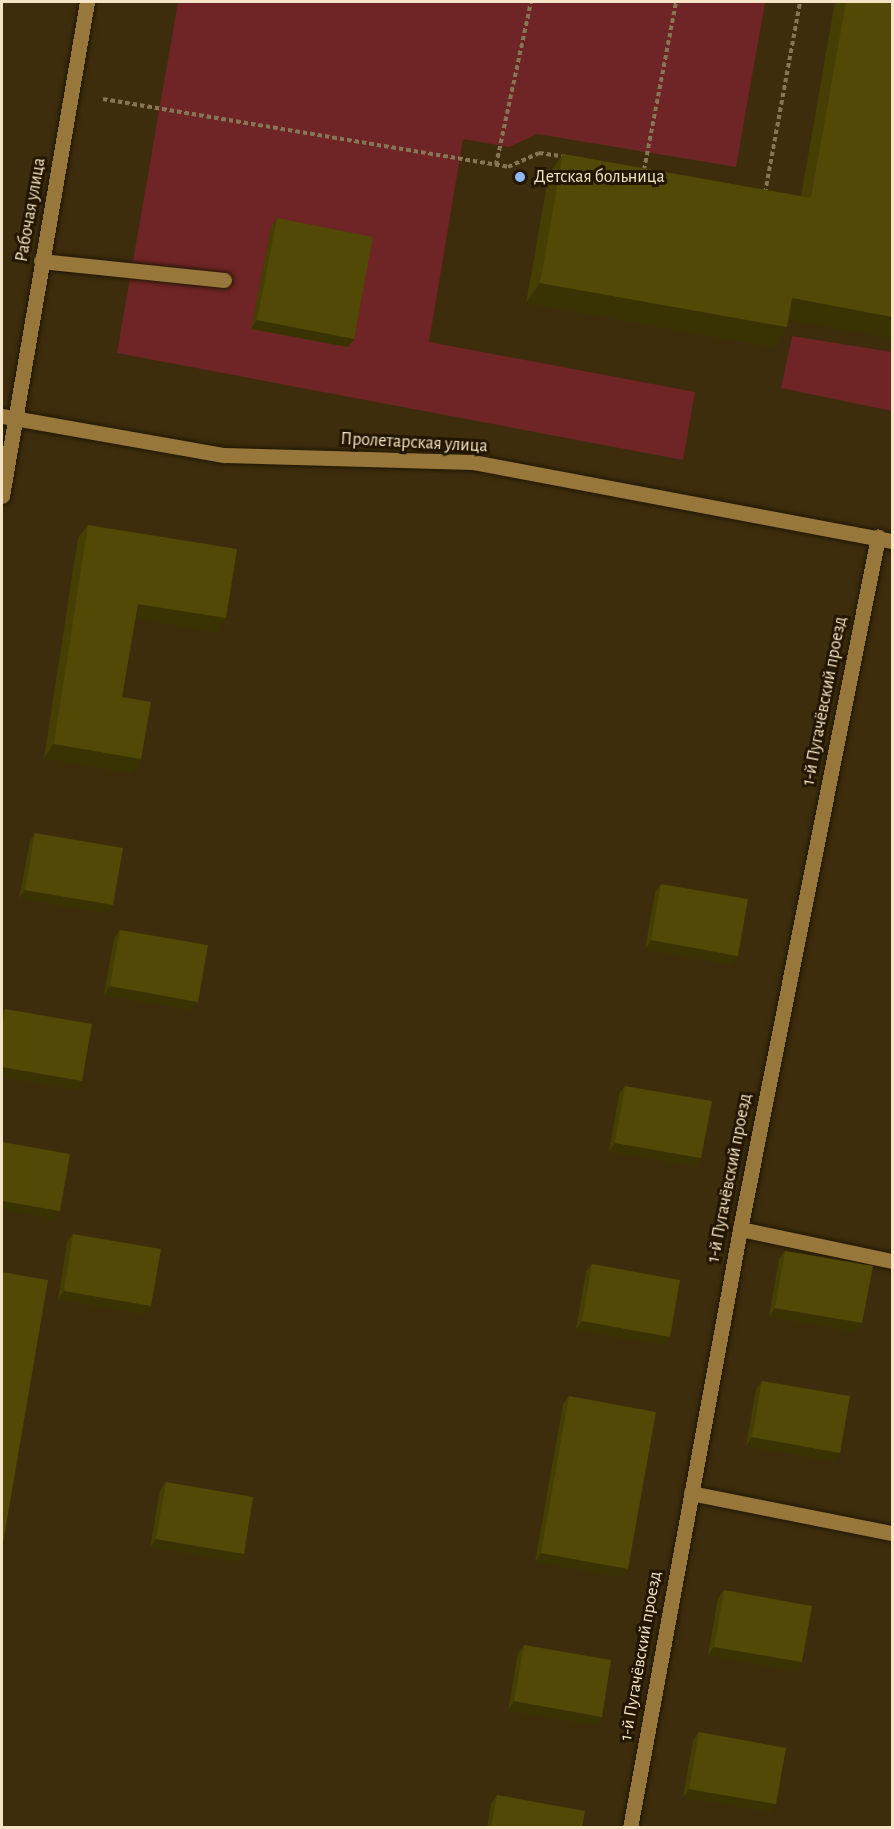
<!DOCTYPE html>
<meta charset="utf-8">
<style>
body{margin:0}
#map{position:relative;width:894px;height:1829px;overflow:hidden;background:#3d2d0c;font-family:"Alegreya Sans",sans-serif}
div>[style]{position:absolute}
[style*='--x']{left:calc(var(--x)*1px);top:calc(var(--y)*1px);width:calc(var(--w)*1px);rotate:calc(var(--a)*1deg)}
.green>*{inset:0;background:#6f2425}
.path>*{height:4px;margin-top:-2px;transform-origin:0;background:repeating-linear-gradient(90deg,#867655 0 4.5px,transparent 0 7.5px)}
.roads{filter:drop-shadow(0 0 2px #201604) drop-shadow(0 0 2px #201604)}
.service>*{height:15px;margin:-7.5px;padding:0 7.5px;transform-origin:7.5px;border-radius:7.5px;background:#97773a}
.minor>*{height:15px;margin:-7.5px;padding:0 7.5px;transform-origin:7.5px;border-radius:7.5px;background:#97773a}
.wall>*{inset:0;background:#463f04}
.shaded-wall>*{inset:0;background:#393304}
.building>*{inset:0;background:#514905}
.dots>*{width:16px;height:16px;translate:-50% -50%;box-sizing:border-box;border:3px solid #221600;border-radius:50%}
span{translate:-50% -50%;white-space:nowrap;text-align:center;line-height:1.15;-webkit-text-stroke:6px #221600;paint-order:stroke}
.poi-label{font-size:18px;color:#f5e5c6}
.left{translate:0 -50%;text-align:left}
.street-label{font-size:18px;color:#f5e5c6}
.frame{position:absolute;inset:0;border:3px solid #f5e5c6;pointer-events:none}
</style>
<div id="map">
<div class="green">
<i style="clip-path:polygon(178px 2px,765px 2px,736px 167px,537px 134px,509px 147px,463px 139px,429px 342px,695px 392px,683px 460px,117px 353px)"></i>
<i style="clip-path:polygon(792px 336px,892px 352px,892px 411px,781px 388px)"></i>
</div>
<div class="path">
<i style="--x:103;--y:99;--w:411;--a:9.5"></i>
<i style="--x:508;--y:167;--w:34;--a:-24"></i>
<i style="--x:539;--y:153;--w:27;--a:8"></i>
<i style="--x:496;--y:165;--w:167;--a:-77.9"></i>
<i style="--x:644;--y:170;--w:171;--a:-79.2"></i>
<i style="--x:765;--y:193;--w:194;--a:-79.6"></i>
</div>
<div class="roads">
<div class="service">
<i style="--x:41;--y:261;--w:184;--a:5.9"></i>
<i style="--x:740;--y:1229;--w:155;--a:11.9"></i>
</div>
<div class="minor">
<i style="--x:2;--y:416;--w:225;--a:10"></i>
<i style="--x:224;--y:455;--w:249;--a:1.6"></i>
<i style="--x:473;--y:462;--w:426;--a:10.7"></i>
<i style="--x:2;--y:496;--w:501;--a:-80.24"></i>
<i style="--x:691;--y:1493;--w:205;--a:11.3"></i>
<i style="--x:630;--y:1828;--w:609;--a:-79.59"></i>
<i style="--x:740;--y:1229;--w:706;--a:-78.72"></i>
</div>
</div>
<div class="wall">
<i style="clip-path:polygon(835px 2px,892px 2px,788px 320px,787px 327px,773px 347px,526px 303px,549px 174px,563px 154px,801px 196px)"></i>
<i style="clip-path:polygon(277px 218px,354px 339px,348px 347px,251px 329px,271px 227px)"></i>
<i style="clip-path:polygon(88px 525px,226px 618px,216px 632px,135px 618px,122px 697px,141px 759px,132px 773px,44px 758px,78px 538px)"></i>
<i style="clip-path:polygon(35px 833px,107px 913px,19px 898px,30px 841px)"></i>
<i style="clip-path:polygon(661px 884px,738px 956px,732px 965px,645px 949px,655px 892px)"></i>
<i style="clip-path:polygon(120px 930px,198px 1002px,192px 1010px,104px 995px,114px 938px)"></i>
<i style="clip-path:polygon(5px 1009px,77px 1090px,2px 1077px,2px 1014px)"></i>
<i style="clip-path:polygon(625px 1086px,701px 1158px,696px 1167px,609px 1151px,619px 1094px)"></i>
<i style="clip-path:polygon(73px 1234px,145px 1314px,58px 1299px,67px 1242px)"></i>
<i style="clip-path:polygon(785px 1251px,857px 1332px,769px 1316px,779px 1259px)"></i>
<i style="clip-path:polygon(592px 1264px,664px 1345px,576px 1329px,586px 1272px)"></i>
<i style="clip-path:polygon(762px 1381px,834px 1461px,746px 1446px,756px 1389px)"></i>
<i style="clip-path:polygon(569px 1396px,622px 1577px,535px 1562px,563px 1404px)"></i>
<i style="clip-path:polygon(166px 1482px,238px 1562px,150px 1547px,160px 1490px)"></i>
<i style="clip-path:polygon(724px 1590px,802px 1662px,796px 1671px,708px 1655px,718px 1598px)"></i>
<i style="clip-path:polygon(524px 1645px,602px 1717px,596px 1725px,508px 1710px,518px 1653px)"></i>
<i style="clip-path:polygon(699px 1732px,776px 1804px,770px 1812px,683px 1797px,693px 1740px)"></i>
<i style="clip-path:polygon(497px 1795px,582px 1827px,487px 1827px,491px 1804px)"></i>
</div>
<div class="shaded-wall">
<i style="clip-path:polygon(540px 283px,787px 327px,773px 347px,526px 303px)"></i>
<i style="clip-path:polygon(792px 298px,892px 317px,892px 339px,778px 318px)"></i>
<i style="clip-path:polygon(257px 320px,354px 339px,348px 347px,251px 329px)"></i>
<i style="clip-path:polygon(138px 604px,226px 618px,216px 632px,128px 617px)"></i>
<i style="clip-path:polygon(54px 744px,141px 759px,132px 773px,44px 758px)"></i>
<i style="clip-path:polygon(25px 890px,113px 905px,107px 913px,19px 898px)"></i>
<i style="clip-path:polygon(651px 940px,738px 956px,732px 965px,645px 949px)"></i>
<i style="clip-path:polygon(110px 986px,198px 1002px,192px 1010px,104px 995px)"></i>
<i style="clip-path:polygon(2px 1067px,82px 1081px,77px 1090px,2px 1077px)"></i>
<i style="clip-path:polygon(615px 1143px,701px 1158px,696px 1167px,609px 1151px)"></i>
<i style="clip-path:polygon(2px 1201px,60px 1211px,54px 1219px,2px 1210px)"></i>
<i style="clip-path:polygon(64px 1291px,151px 1306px,145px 1314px,58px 1299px)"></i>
<i style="clip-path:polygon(775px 1308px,862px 1323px,857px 1332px,769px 1316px)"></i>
<i style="clip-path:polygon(582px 1321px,670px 1337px,664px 1345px,576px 1329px)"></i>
<i style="clip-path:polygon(752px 1437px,840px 1453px,834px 1461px,746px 1446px)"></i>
<i style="clip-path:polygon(156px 1539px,244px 1554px,238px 1562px,150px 1547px)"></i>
<i style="clip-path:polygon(541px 1553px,628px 1569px,622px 1577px,535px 1562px)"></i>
<i style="clip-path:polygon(714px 1647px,802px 1662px,796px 1671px,708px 1655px)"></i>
<i style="clip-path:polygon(514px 1701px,602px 1717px,596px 1725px,508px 1710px)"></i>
<i style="clip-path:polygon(689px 1789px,776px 1804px,770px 1812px,683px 1797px)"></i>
</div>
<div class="building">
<i style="clip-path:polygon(846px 2px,892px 2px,892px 317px,792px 298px,787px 327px,540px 283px,563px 154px,811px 198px)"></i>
<i style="clip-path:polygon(277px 218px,373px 237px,354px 339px,257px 320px)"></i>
<i style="clip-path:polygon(88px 525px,237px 549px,226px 618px,138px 604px,122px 697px,151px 702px,141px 759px,54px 744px)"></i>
<i style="clip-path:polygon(35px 833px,123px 848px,113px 905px,25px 890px)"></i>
<i style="clip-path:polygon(661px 884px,748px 899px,738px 956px,651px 940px)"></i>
<i style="clip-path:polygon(120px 930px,208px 945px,198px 1002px,110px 986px)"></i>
<i style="clip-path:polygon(5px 1009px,92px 1024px,82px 1081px,2px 1067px,2px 1028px)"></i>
<i style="clip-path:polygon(625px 1086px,712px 1101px,701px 1158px,615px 1143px)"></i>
<i style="clip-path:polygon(2px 1142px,70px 1154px,60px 1211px,2px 1201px)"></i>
<i style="clip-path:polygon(73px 1234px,161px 1249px,151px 1306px,64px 1291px)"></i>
<i style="clip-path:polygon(785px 1251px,873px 1266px,862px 1323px,775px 1308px)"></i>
<i style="clip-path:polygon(592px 1264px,680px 1280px,670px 1337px,582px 1321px)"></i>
<i style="clip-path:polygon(2px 1272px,48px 1280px,2px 1549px)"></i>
<i style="clip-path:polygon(762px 1381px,850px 1396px,840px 1453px,752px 1437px)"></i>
<i style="clip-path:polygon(569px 1396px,656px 1412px,628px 1569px,541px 1553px)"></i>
<i style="clip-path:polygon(166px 1482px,253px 1497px,244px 1554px,156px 1539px)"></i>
<i style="clip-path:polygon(724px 1590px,812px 1606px,802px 1662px,714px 1647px)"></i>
<i style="clip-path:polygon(524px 1645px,611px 1660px,602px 1717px,514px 1701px)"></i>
<i style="clip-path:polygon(699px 1732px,786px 1748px,776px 1804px,689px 1789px)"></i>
<i style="clip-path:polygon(497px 1795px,585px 1811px,582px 1827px,491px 1827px)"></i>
</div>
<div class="dots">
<i style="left:520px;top:177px;background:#92b7fd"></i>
</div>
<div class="poi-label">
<span class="left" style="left:534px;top:177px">Детская больница</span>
</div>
<div class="street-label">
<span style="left:31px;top:210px;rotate:-80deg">Рабочая улица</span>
<span style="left:414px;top:443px;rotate:3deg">Пролетарская улица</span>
<span style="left:825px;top:701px;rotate:-79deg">1-й Пугачёвский проезд</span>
<span style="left:730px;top:1178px;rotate:-79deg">1-й Пугачёвский проезд</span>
<span style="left:641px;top:1656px;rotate:-80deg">1-й Пугачёвский проезд</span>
</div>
<div class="frame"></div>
</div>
